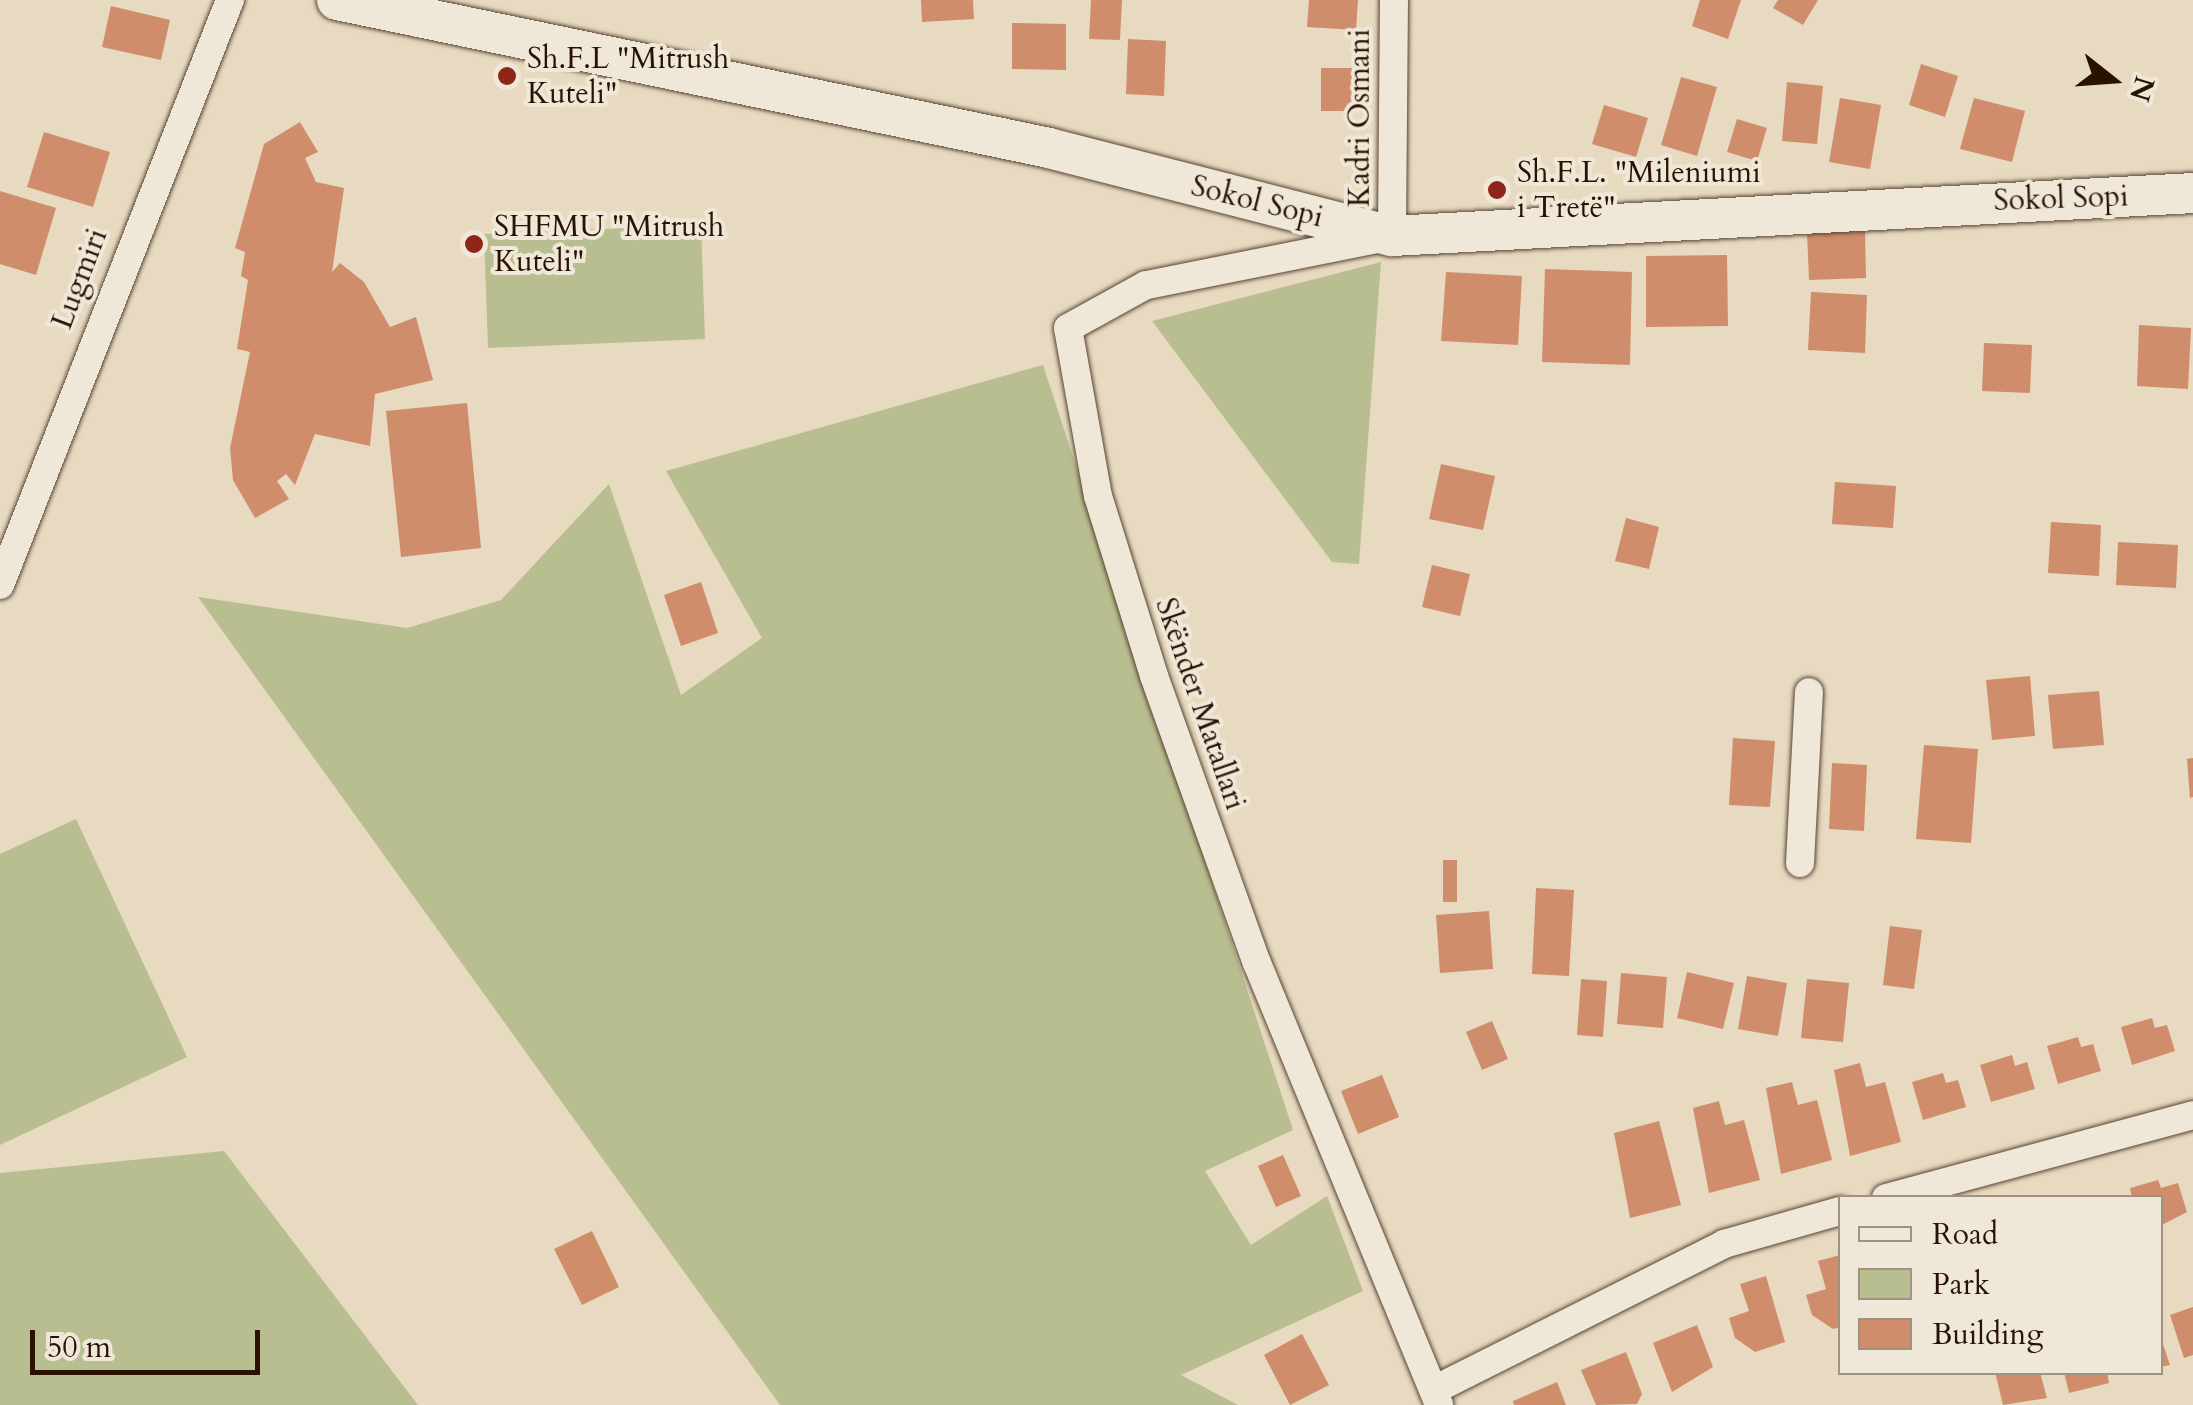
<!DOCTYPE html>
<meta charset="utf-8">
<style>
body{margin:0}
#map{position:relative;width:2193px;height:1405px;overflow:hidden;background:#e7dac1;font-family:Cardo,serif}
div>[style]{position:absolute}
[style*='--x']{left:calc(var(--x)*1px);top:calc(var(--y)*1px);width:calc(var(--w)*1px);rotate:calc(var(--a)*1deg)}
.green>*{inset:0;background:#b9be90}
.building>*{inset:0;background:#cf8d6b}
.roads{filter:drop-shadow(0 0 2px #594431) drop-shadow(0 0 2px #594431)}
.street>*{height:28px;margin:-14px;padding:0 14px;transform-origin:14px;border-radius:14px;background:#efe7d7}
.secondary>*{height:40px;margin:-20px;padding:0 20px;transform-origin:20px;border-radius:20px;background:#efe7d7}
.dots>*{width:28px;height:28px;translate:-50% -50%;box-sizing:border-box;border:5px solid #efe7d7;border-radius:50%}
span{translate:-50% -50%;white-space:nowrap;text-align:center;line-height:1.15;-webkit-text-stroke:8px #efe7d7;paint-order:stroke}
.poi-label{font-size:30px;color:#2a1201}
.left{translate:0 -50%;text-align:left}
.street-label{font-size:30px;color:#2a1201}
.legend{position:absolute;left:1838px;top:1195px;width:325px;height:180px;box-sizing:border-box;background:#efe7d7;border:2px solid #a09281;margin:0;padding:12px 18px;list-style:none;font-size:30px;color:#2a1201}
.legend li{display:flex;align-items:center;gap:20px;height:50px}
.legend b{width:50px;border:2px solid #a09281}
.north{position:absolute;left:2063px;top:30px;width:100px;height:100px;-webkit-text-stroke:8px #efe7d7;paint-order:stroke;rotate:107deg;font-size:28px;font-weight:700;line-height:40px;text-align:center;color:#2a1201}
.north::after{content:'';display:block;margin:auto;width:35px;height:45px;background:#2a1201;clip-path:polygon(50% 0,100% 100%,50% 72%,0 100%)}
.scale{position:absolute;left:30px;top:1330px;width:230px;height:45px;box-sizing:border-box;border:5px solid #2a1201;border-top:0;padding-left:12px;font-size:30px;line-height:35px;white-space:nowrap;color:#2a1201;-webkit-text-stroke:8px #efe7d7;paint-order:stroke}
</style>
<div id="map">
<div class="green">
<i style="clip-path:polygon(701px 225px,705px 339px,488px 348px,484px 234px)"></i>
<i style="clip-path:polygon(1381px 262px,1359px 564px,1332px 562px,1152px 321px)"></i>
<i style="clip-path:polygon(1043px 365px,1293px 1130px,1205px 1171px,1251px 1245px,1327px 1196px,1363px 1291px,1181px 1375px,1238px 1405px,780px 1405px,198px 597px,407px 628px,501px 600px,609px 484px,681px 695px,762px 638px,666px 471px)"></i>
<i style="clip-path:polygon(76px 819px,187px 1057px,0 1145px,0 854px)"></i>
<i style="clip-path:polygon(224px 1151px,418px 1405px,0 1405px,0 1173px)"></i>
</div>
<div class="building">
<i style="clip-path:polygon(921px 0,973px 0,974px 19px,922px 22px)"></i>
<i style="clip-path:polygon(1091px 0,1122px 0,1120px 40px,1089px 39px)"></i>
<i style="clip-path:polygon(1309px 0,1358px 0,1356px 30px,1307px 27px)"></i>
<i style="clip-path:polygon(1700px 0,1741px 0,1728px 39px,1692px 26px)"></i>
<i style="clip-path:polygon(1778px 0,1818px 0,1803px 25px,1773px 8px)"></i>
<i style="clip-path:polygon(111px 6px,170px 20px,161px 60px,102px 47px)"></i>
<i style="clip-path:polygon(1012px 23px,1066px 24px,1066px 70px,1012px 69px)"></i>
<i style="clip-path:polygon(1128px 39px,1166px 41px,1164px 96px,1126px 94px)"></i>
<i style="clip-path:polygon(1921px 64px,1958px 76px,1945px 117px,1909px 105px)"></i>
<i style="clip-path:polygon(1321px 68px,1352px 68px,1352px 111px,1321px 111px)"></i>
<i style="clip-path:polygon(1681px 77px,1717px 87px,1697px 156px,1661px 145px)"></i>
<i style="clip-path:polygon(1787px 82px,1823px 86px,1817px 144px,1782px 141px)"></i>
<i style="clip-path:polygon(1840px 98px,1881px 105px,1870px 169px,1829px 162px)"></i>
<i style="clip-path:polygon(1974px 98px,2025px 111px,2012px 162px,1960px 149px)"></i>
<i style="clip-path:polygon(1604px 105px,1648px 118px,1636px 157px,1592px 144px)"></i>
<i style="clip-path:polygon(1737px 119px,1767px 128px,1757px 161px,1727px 152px)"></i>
<i style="clip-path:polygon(300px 122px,318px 152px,305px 158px,316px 182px,344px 188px,332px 272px,340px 263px,364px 282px,390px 327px,416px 317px,433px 380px,375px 394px,370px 446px,315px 434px,295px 485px,286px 474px,277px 481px,289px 499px,255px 518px,233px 480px,230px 448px,250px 352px,237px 349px,248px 280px,241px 276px,245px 252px,235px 248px,264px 144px)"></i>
<i style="clip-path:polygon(44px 132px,110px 152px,93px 207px,27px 187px)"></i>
<i style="clip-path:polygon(0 191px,56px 208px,36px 275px,0 264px)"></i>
<i style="clip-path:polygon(1865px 231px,1866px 278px,1809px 280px,1807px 232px)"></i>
<i style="clip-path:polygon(1727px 255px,1728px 326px,1646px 327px,1646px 256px)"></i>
<i style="clip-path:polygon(1545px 269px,1632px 272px,1630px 365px,1542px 362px)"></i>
<i style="clip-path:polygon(1446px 272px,1522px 276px,1518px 345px,1441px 341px)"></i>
<i style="clip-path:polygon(1811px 292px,1867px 295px,1865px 353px,1808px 350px)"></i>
<i style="clip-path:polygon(2139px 325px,2191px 328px,2188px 389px,2137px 386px)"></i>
<i style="clip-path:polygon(1984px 343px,2032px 345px,2030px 393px,1982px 391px)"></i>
<i style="clip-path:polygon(467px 403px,481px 548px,401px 557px,386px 411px)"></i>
<i style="clip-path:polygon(1441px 464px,1495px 476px,1483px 530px,1429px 519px)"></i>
<i style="clip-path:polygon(1835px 482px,1896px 486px,1893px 528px,1832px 524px)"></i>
<i style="clip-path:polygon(1626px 518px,1659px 527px,1649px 569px,1615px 561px)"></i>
<i style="clip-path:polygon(2051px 522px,2101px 525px,2099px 576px,2048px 573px)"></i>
<i style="clip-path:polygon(2118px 542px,2178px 545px,2176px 588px,2116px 585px)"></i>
<i style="clip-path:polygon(1432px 565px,1470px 574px,1460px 616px,1422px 607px)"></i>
<i style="clip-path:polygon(701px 582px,718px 633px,681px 646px,664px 595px)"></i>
<i style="clip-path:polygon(2030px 676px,2035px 736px,1992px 740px,1986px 680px)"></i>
<i style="clip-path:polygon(2099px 691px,2104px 745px,2053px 749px,2048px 695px)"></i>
<i style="clip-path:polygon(1733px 738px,1775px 741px,1770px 807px,1729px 805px)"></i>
<i style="clip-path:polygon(1924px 745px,1978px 749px,1971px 843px,1916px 839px)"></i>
<i style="clip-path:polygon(2193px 758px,2193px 797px,2190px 798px,2187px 759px)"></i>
<i style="clip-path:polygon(1832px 763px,1867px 765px,1864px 831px,1829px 829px)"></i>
<i style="clip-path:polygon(1443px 860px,1457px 860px,1457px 902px,1443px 902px)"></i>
<i style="clip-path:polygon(1536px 888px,1574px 890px,1569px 976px,1532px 974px)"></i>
<i style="clip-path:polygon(1489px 911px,1493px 969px,1440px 973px,1436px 915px)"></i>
<i style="clip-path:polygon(1890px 926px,1922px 930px,1914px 989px,1883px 985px)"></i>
<i style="clip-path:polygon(1687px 972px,1734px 983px,1723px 1029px,1677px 1018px)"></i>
<i style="clip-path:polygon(1621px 973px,1667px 977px,1663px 1028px,1617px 1024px)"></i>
<i style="clip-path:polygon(1747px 976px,1787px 983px,1778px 1036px,1738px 1029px)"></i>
<i style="clip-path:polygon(1581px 979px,1607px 981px,1603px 1037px,1577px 1035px)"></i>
<i style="clip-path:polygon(1807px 979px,1849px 983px,1843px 1042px,1801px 1038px)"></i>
<i style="clip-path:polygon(2152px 1018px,2155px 1028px,2167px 1025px,2175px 1051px,2132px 1065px,2121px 1027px)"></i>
<i style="clip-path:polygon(1492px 1021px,1508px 1059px,1482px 1070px,1466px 1032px)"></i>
<i style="clip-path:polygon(2078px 1037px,2081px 1047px,2093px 1044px,2101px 1071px,2058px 1084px,2047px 1046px)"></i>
<i style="clip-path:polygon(2012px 1055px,2015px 1066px,2027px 1062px,2035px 1089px,1991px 1102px,1980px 1065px)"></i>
<i style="clip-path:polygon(1860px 1063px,1866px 1087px,1885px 1082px,1901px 1142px,1850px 1156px,1834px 1070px)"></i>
<i style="clip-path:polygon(1943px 1073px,1946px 1083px,1958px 1080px,1966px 1107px,1923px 1120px,1912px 1082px)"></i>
<i style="clip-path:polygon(1382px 1075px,1399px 1117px,1358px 1134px,1341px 1091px)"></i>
<i style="clip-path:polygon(1792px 1082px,1798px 1105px,1817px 1100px,1832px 1160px,1781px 1174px,1766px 1088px)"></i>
<i style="clip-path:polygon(1719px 1101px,1725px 1125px,1744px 1120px,1760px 1180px,1709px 1193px,1693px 1108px)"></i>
<i style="clip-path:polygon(1659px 1121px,1681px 1205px,1630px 1218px,1614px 1133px)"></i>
<i style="clip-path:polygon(1283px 1155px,1301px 1196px,1276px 1207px,1258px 1166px)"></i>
<i style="clip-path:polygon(2158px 1180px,2161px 1188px,2178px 1183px,2187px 1212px,2160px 1226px,2160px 1198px,2132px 1198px,2130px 1188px)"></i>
<i style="clip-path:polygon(592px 1231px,619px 1287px,582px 1305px,554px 1249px)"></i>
<i style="clip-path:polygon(1840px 1255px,1840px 1327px,1833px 1329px,1812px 1315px,1806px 1295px,1826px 1289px,1818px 1261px)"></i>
<i style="clip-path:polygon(1766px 1276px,1785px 1342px,1755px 1352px,1735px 1338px,1729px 1318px,1749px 1311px,1740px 1284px)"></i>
<i style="clip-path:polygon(2193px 1307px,2193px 1355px,2184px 1358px,2170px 1315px)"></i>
<i style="clip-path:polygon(1697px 1325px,1713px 1367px,1672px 1392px,1653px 1343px)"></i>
<i style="clip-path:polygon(1302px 1334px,1329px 1385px,1290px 1405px,1264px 1355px)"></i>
<i style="clip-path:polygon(2160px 1335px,2170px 1365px,2160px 1367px)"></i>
<i style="clip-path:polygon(1626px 1352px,1642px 1394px,1637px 1404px,1596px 1405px,1581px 1370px)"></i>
<i style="clip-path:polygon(1995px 1372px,2040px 1372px,2047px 1398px,2003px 1405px)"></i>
<i style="clip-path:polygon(2064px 1372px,2107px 1372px,2109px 1383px,2069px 1393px)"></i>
<i style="clip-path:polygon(1557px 1382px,1566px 1405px,1514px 1405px,1513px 1401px)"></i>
</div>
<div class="roads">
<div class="street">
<i style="--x:1394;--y:0;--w:236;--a:90.5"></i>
<i style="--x:1392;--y:236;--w:251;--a:168.7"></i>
<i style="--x:1146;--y:285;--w:89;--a:151.1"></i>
<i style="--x:1068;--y:328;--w:171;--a:79.9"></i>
<i style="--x:1098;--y:496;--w:189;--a:72.7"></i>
<i style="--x:1154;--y:676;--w:305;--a:70.3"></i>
<i style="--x:1257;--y:963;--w:478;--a:67.6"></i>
<i style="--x:0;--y:585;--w:629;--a:-68.54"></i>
<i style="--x:1800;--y:863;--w:171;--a:-87"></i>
<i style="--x:1886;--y:1198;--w:318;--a:-15.1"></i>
<i style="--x:1434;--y:1390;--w:325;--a:-26.7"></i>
<i style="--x:1724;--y:1244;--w:121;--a:-15.9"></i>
</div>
<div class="secondary">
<i style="--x:337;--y:0;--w:727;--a:11.74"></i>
<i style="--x:1049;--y:148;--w:354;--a:14.4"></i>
<i style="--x:1392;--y:236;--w:802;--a:-3.07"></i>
</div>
</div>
<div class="dots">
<i style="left:507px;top:76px;background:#8f2418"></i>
<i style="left:1497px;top:190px;background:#8f2418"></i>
<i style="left:474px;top:244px;background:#8f2418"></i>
</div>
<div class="poi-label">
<span class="left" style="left:527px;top:76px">Sh.F.L "Mitrush<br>Kuteli"</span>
<span class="left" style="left:1517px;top:190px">Sh.F.L. "Mileniumi<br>i Tretë"</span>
<span class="left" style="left:494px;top:244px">SHFMU "Mitrush<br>Kuteli"</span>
</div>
<div class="street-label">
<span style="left:1360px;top:118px;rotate:-90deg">Kadri Osmani</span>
<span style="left:2061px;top:199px;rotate:-2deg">Sokol Sopi</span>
<span style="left:1257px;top:202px;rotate:14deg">Sokol Sopi</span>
<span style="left:80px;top:279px;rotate:-69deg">Lugmiri</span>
<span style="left:1200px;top:704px;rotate:71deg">Skënder Matallari</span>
</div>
<ul class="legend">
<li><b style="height:12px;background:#efe7d7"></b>Road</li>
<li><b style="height:28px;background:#b9be90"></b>Park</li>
<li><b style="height:28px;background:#cf8d6b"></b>Building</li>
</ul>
<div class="north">N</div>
<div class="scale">50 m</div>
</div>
